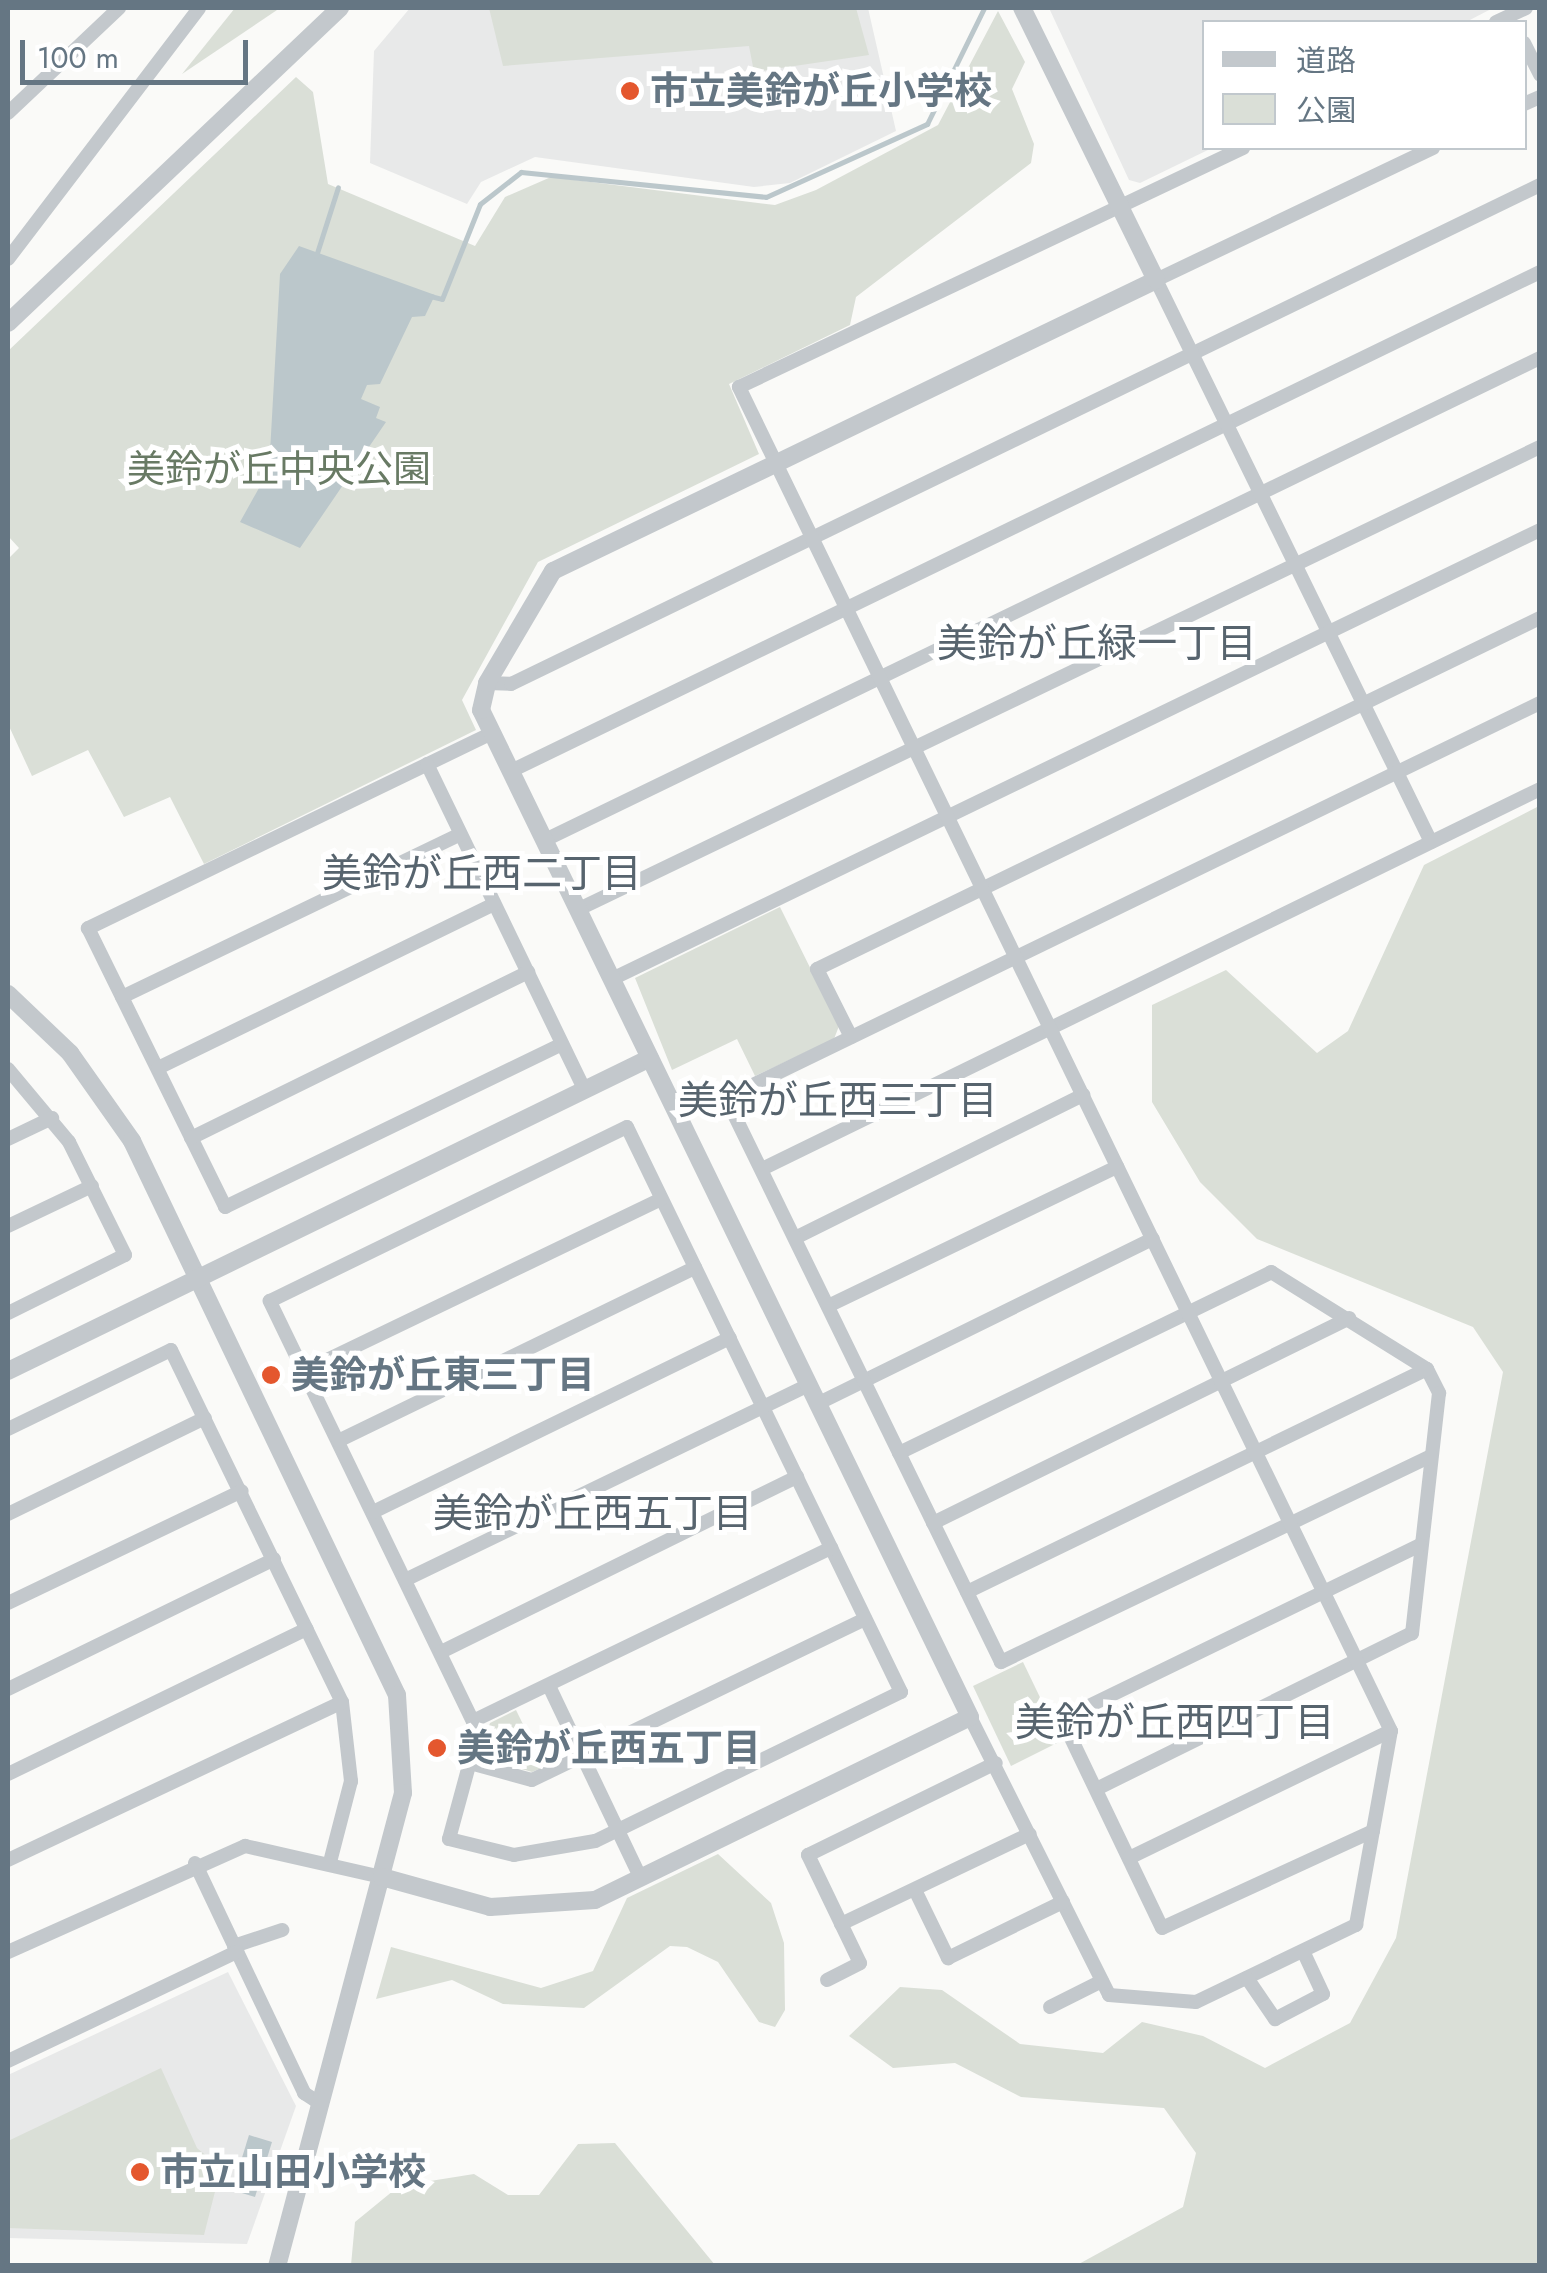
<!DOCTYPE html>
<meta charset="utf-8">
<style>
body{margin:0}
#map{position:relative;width:1547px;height:2273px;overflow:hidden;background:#fafaf8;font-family:Jost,"Noto Sans JP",sans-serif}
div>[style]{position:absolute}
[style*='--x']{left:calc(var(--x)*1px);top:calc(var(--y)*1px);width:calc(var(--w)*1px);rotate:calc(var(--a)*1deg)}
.built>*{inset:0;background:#e8e9e9}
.green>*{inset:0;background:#dadfd7}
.water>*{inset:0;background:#bbc7cb}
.stream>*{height:5px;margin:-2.5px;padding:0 2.5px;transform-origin:2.5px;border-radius:2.5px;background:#bbc7cb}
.minor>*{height:14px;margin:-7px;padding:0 7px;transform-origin:7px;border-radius:7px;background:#c3c8cc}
.tertiary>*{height:18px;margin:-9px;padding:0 9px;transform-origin:9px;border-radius:9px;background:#c3c8cc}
.dots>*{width:28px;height:28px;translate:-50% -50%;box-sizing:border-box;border:5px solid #fff;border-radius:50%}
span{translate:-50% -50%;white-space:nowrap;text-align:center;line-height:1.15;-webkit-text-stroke:10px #fff;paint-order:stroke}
.poi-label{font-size:38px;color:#657683;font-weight:700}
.left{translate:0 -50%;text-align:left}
.park-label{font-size:38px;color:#687a64}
.neighbourhood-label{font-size:40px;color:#57646e}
.frame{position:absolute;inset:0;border:10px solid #657683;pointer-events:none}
.legend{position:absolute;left:1202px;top:20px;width:325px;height:130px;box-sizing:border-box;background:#fff;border:2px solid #c1c8cd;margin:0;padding:12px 18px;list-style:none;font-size:30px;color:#657683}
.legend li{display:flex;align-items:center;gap:20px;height:50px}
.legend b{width:50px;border:2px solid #c1c8cd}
.scale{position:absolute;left:20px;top:40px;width:228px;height:45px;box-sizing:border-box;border:5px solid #657683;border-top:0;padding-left:12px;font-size:30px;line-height:35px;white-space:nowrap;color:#657683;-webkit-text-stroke:8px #fff;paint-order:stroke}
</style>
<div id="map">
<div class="built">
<i style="clip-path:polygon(410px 8px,868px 8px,896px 131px,790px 183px,754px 187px,535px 157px,481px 182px,467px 204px,370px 163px,374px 51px)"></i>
<i style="clip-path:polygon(1049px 8px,1493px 8px,1466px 22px,1204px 22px,1204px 148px,1212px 148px,1140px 183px,1129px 180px)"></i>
<i style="clip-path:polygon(228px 1972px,296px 2106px,247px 2244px,8px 2238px,8px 2075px)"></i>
</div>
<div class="green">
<i style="clip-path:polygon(235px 8px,280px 8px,182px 74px)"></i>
<i style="clip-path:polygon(489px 8px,856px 8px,869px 55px,754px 72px,749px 46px,503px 66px)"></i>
<i style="clip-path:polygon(998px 11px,1025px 62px,1012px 89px,1034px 144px,1031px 163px,856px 297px,850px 325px,729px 384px,759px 454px,538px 562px,462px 700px,476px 730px,204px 864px,170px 797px,124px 817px,88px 750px,32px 776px,8px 724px,8px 559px,19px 548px,8px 536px,8px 351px,296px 77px,313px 92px,328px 184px,475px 246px,505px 197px,551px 177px,775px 205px,816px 190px,938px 125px)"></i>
<i style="clip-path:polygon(1539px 806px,1539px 2265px,1077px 2265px,1183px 2207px,1196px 2153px,1164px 2108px,1021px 2097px,955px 2063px,893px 2068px,849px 2036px,900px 1987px,942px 1990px,1020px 2044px,1103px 2053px,1142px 2022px,1203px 2036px,1265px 2068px,1350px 2023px,1396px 1938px,1503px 1372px,1473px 1327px,1257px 1239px,1200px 1182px,1152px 1102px,1152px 1005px,1226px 970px,1317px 1053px,1348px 1031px,1424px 865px)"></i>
<i style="clip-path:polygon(780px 907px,839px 1026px,834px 1039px,755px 1076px,737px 1039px,672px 1070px,635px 978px)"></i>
<i style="clip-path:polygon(1023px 1662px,1061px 1741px,1011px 1766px,973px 1686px)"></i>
<i style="clip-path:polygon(516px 1710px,544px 1767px,532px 1772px,487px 1759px,481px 1749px,490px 1723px)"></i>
<i style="clip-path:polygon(718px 1854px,771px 1903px,784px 1943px,785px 2010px,775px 2027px,759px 2022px,718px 1962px,687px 1947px,670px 1946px,584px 2008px,503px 2004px,452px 1980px,376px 1999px,391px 1947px,541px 1988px,593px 1971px,627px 1898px)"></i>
<i style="clip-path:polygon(161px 2068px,197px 2148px,221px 2168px,204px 2235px,8px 2228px,8px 2141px)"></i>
<i style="clip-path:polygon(615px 2143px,715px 2265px,351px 2265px,355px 2222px,399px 2186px,474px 2174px,508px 2195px,539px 2195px,578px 2144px)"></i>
</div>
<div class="water">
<i style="clip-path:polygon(299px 246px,435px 295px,425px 316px,412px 317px,380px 384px,367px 385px,361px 399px,380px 407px,376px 418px,386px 422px,300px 548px,240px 522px,269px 470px,280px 274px)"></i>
<i style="clip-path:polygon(249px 2135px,272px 2142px,255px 2197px,232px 2190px)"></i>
</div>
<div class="stream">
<i style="--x:316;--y:256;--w:72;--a:-72.3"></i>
<i style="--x:430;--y:296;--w:12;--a:14"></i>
<i style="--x:442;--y:299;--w:102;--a:-68.2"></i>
<i style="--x:480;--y:204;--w:52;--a:-38"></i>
<i style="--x:521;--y:172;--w:246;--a:5.8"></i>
<i style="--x:766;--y:197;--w:177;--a:-24.4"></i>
<i style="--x:927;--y:124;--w:129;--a:-63.8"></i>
</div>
<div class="minor">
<i style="--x:1496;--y:22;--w:33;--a:-25"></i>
<i style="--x:1524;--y:43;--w:36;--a:63"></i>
<i style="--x:1524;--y:104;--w:17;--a:-24"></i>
<i style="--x:8;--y:113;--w:153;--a:-43.4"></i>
<i style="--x:8;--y:259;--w:315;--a:-52.7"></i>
<i style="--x:487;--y:683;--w:24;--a:2"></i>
<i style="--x:511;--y:684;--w:1144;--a:-25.87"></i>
<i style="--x:492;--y:733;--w:449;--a:154.2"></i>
<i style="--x:88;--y:928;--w:311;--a:63.8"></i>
<i style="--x:225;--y:1207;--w:374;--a:-25.8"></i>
<i style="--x:427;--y:764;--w:361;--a:64.2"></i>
<i style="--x:511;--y:771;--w:1144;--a:-25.87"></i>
<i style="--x:545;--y:840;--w:1106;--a:-25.85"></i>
<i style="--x:1431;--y:842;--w:626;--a:-116.07"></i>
<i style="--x:1156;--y:280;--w:307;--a:-25.5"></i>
<i style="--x:579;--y:909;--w:1066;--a:-25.68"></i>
<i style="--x:612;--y:979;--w:1031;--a:-25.82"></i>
<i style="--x:122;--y:997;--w:375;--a:-25.7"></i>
<i style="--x:851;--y:1037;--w:76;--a:-116.6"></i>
<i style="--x:817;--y:969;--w:804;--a:-25.9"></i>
<i style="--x:158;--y:1068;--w:374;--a:-26"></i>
<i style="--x:8;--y:1069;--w:95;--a:50.1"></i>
<i style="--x:69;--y:1142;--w:126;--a:63.6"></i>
<i style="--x:125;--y:1255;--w:131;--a:153.6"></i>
<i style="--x:627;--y:1127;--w:628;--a:64.13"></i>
<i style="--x:901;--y:1692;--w:340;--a:154"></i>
<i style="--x:595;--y:1841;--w:82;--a:170.2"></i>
<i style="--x:514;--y:1855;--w:67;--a:-166.2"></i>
<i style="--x:449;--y:1839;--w:111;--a:-74.8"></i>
<i style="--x:478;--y:1732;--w:479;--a:-115.8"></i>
<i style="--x:270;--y:1301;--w:397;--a:-26"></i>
<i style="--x:191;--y:1138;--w:376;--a:-26.2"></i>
<i style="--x:8;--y:1139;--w:49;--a:-25.5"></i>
<i style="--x:762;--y:1169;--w:866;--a:-26.03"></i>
<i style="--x:8;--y:1226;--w:93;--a:-25.5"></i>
<i style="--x:795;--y:1238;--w:322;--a:-26.4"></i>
<i style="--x:828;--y:1306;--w:321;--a:-25.7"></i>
<i style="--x:304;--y:1371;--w:396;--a:-25.7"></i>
<i style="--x:819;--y:1403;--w:372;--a:-26.2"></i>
<i style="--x:8;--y:1429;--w:181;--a:-25.9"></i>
<i style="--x:171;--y:1350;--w:391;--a:64.1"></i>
<i style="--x:342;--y:1702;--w:80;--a:83.5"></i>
<i style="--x:351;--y:1781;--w:84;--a:104.5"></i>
<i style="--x:338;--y:1441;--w:397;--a:-25.9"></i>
<i style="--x:899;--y:1453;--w:414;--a:-25.9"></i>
<i style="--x:1271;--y:1272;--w:184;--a:31.9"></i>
<i style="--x:1427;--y:1369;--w:27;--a:63"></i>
<i style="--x:1439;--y:1393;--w:242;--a:96.4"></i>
<i style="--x:1412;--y:1633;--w:352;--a:153.7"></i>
<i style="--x:1431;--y:1456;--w:477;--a:154.4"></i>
<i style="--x:1001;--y:1662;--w:627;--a:-115.99"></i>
<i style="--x:726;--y:1098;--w:905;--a:-25.89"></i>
<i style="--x:373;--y:1512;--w:397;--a:-26"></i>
<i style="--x:8;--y:1514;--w:219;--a:-26"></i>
<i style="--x:933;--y:1523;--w:464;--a:-26.2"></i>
<i style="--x:405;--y:1580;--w:449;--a:-25.8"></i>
<i style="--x:967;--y:1592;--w:511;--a:-25.86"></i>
<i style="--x:8;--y:1603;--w:259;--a:-25.6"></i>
<i style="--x:441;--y:1652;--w:397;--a:-26.2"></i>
<i style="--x:549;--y:1686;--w:212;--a:64.5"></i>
<i style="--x:8;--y:1689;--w:296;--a:-26"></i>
<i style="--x:970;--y:1717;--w:311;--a:63.4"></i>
<i style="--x:1109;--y:1995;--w:87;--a:4.6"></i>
<i style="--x:1196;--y:2002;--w:178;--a:-25.7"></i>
<i style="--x:1356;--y:1925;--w:197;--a:-79.8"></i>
<i style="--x:1391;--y:1731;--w:1494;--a:-115.88"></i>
<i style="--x:739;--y:387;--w:558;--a:-25.37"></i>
<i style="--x:473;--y:1721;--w:398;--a:-25.8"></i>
<i style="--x:470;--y:1763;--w:64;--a:15.3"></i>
<i style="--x:532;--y:1780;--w:370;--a:-25.8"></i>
<i style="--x:8;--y:1774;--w:332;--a:-25.9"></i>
<i style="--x:1373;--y:1831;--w:232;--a:155.3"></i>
<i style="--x:1162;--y:1928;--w:232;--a:-115.6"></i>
<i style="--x:1062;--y:1719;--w:398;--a:-25.9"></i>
<i style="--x:1129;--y:1858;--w:291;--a:-25.9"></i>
<i style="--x:8;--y:1860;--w:369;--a:-25.3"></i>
<i style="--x:195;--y:1863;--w:255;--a:64.6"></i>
<i style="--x:304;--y:2093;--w:20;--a:33"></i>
<i style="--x:915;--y:1890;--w:76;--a:64.1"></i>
<i style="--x:948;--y:1958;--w:128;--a:-26"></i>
<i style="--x:841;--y:1924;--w:209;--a:-25.5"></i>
<i style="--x:234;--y:1946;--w:51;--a:-18.4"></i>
<i style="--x:8;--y:1952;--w:260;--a:-24.1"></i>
<i style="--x:245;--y:1846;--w:140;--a:12.8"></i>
<i style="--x:1247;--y:1978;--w:50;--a:55.7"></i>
<i style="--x:1275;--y:2019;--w:54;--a:-27.5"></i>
<i style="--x:1323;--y:1994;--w:47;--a:-114.9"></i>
<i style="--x:827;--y:1980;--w:37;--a:-27"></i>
<i style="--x:860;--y:1963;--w:120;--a:-115.7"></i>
<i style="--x:808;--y:1855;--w:209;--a:-26.1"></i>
<i style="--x:1050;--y:2007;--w:58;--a:-26.6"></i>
<i style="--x:8;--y:2061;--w:254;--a:-25.5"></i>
</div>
<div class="tertiary">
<i style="--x:8;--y:323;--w:458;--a:-43.5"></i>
<i style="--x:8;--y:994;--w:86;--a:43.6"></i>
<i style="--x:70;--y:1053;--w:108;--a:54.8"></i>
<i style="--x:132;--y:1141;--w:614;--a:64.44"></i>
<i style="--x:397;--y:1695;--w:98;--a:86.5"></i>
<i style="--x:403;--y:1793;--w:489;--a:104.9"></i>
<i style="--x:8;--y:1371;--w:714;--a:-25.99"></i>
<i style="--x:382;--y:1877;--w:112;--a:15.5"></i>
<i style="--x:490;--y:1907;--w:105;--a:-3.8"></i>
<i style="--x:595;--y:1900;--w:417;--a:-26"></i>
<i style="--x:970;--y:1717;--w:1119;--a:-115.9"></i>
<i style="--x:481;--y:710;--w:28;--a:-77"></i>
<i style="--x:487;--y:683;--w:130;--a:-59.5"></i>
<i style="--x:553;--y:571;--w:670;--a:-25.76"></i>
<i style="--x:1156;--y:280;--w:303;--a:-116.2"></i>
</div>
<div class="dots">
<i style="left:630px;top:91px;background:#e4572e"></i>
<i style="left:271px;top:1375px;background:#e4572e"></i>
<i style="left:437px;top:1748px;background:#e4572e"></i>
<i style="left:140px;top:2172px;background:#e4572e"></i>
</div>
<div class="poi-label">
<span class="left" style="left:650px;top:91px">市立美鈴が丘小学校</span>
<span class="left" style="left:291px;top:1375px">美鈴が丘東三丁目</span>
<span class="left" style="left:457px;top:1748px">美鈴が丘西五丁目</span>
<span class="left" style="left:160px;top:2172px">市立山田小学校</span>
</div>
<div class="park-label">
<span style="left:279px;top:469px">美鈴が丘中央公園</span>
</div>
<div class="neighbourhood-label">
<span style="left:1097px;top:643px">美鈴が丘緑一丁目</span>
<span style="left:482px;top:873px">美鈴が丘西二丁目</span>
<span style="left:838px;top:1100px">美鈴が丘西三丁目</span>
<span style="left:593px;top:1513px">美鈴が丘西五丁目</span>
<span style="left:1175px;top:1722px">美鈴が丘西四丁目</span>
</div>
<div class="frame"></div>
<ul class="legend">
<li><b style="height:12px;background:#c3c8cc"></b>道路</li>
<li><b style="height:28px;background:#dadfd7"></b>公園</li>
</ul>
<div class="scale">100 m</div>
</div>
